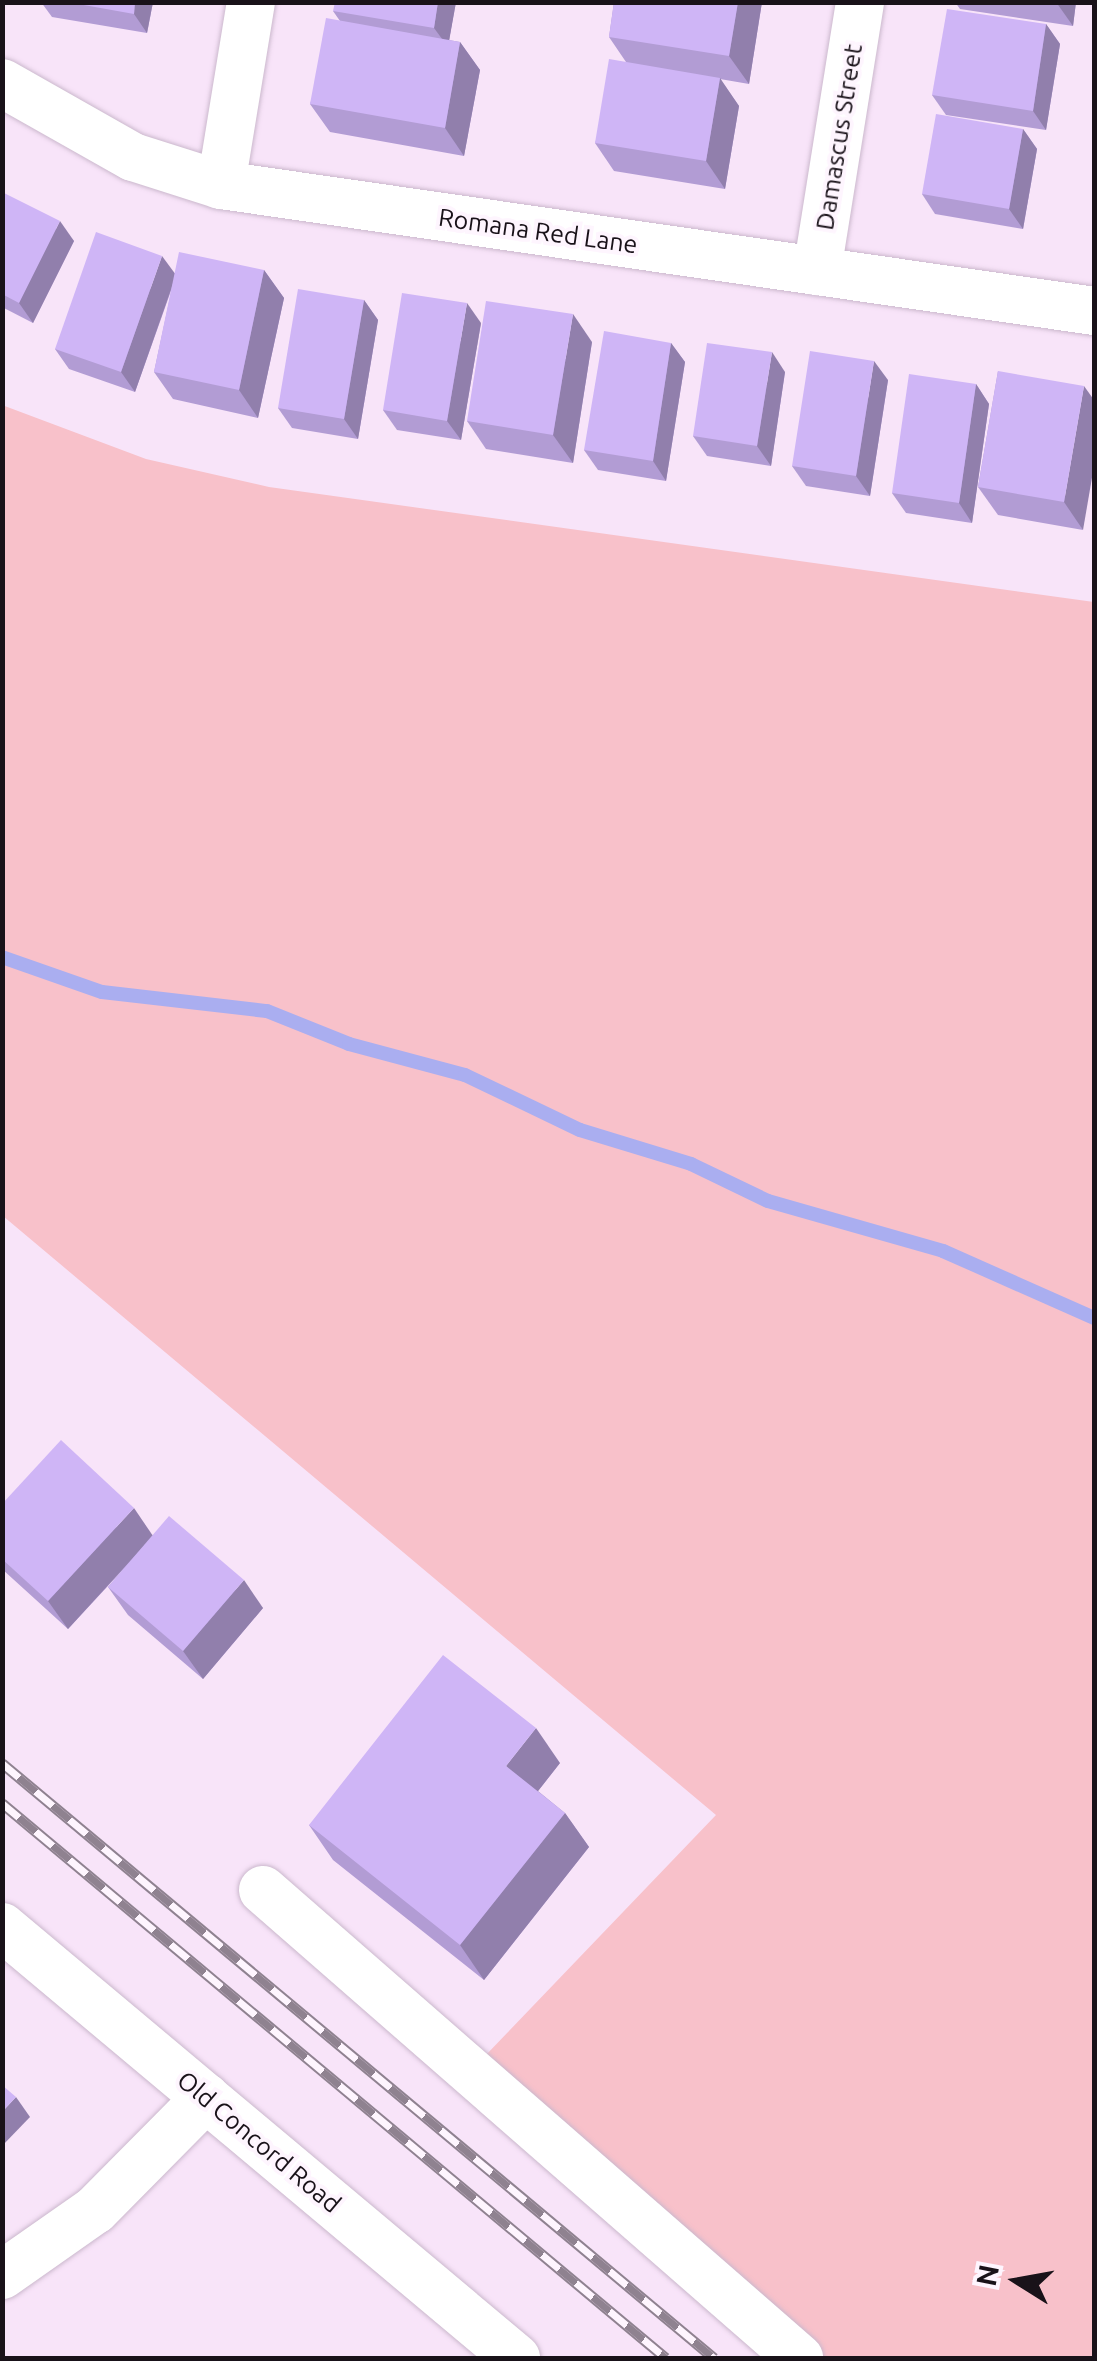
<!DOCTYPE html>
<style>
body{margin:0}
#map{position:relative;width:1097px;height:2361px;overflow:hidden;background:#f8e4f9;font-family:Ubuntu,sans-serif}
div>[style]{position:absolute}
[style*='--x']{left:calc(var(--x)*1px);top:calc(var(--y)*1px);width:calc(var(--w)*1px);rotate:calc(var(--a)*1deg)}
.green>*{inset:0;background:#f8c1ca}
.stream>*{height:14px;margin:-7px;padding:0 7px;transform-origin:7px;border-radius:7px;background:#aaaef0}
.roads{filter:drop-shadow(0 0 2px #cbb8cd) drop-shadow(0 0 2px #cbb8cd)}
.minor>*{height:48px;margin:-24px;padding:0 24px;transform-origin:24px;border-radius:24px;background:#fff}
.rail>*{height:11px;margin-top:-5.5px;transform-origin:0;background:repeating-linear-gradient(90deg,#fef5fe 0 22px,#8f8290 0 44px);box-sizing:border-box;border-block:2px solid #8f8290}
.wall>*{inset:0;background:#b29cd4}
.shaded-wall>*{inset:0;background:#917fac}
.building>*{inset:0;background:#cfb5f6}
span{translate:-50% -50%;white-space:nowrap;text-align:center;line-height:1.15;-webkit-text-stroke:8px #fef5fe;paint-order:stroke}
.street-label{font-size:25px;color:#191219}
.frame{position:absolute;inset:0;border:5px solid #191219;pointer-events:none}
.north{position:absolute;left:967px;top:2231px;width:100px;height:100px;-webkit-text-stroke:8px #fef5fe;paint-order:stroke;rotate:281deg;font-size:28px;font-weight:700;line-height:40px;text-align:center;color:#191219}
.north::after{content:'';display:block;margin:auto;width:35px;height:45px;background:#191219;clip-path:polygon(50% 0,100% 100%,50% 72%,0 100%)}
</style>
<div id="map">
<div class="green">
<i style="clip-path:polygon(2px 405px,146px 459px,269px 487px,1094px 602px,1094px 2358px,796px 2358px,462px 2080px,716px 1815px,3px 1216px)"></i>
</div>
<div class="stream">
<i style="--x:2;--y:957;--w:106;--a:19.3"></i>
<i style="--x:102;--y:992;--w:166;--a:6.6"></i>
<i style="--x:267;--y:1011;--w:88;--a:21.9"></i>
<i style="--x:349;--y:1044;--w:120;--a:15"></i>
<i style="--x:465;--y:1075;--w:127;--a:25.6"></i>
<i style="--x:580;--y:1130;--w:116;--a:17"></i>
<i style="--x:691;--y:1164;--w:85;--a:25.7"></i>
<i style="--x:768;--y:1201;--w:182;--a:15.9"></i>
<i style="--x:943;--y:1251;--w:165;--a:23.9"></i>
</div>
<div class="roads">
<div class="minor">
<i style="--x:2;--y:83;--w:150;--a:29.5"></i>
<i style="--x:133;--y:157;--w:92;--a:17.7"></i>
<i style="--x:221;--y:185;--w:882;--a:8.21"></i>
<i style="--x:221;--y:185;--w:185;--a:-80.7"></i>
<i style="--x:817;--y:271;--w:272;--a:-80.9"></i>
<i style="--x:263;--y:1890;--w:712;--a:41.13"></i>
<i style="--x:2;--y:1927;--w:671;--a:39.98"></i>
<i style="--x:2;--y:2275;--w:113;--a:-35"></i>
<i style="--x:95;--y:2210;--w:158;--a:-45.3"></i>
</div>
</div>
<div class="rail">
<i style="--x:2;--y:1763;--w:928;--a:39.88"></i>
<i style="--x:2;--y:1803;--w:865;--a:39.89"></i>
</div>
<div class="wall">
<i style="clip-path:polygon(41px 2px,153px 2px,147px 33px,52px 17px)"></i>
<i style="clip-path:polygon(456px 2px,449px 40px,460px 42px,480px 70px,464px 156px,330px 132px,310px 104px,340px 21px,333px 11px)"></i>
<i style="clip-path:polygon(614px 2px,762px 2px,749px 84px,720px 79px,739px 106px,725px 189px,614px 171px,595px 143px,626px 62px,609px 37px)"></i>
<i style="clip-path:polygon(955px 2px,1076px 2px,1073px 26px,960px 9px)"></i>
<i style="clip-path:polygon(1046px 24px,1060px 44px,1046px 130px,946px 115px,932px 95px)"></i>
<i style="clip-path:polygon(1023px 129px,1037px 149px,1023px 229px,935px 214px,922px 194px)"></i>
<i style="clip-path:polygon(2px 192px,74px 241px,33px 323px,2px 307px)"></i>
<i style="clip-path:polygon(264px 270px,284px 298px,258px 418px,173px 399px,154px 372px,172px 288px,135px 392px,69px 369px,55px 349px,175px 273px)"></i>
<i style="clip-path:polygon(364px 300px,378px 320px,358px 439px,292px 428px,278px 408px)"></i>
<i style="clip-path:polygon(481px 323px,461px 440px,397px 430px,383px 410px)"></i>
<i style="clip-path:polygon(592px 342px,573px 463px,486px 449px,467px 421px)"></i>
<i style="clip-path:polygon(671px 343px,685px 362px,666px 481px,598px 470px,584px 450px)"></i>
<i style="clip-path:polygon(998px 371px,1083px 530px,998px 515px,978px 487px)"></i>
<i style="clip-path:polygon(785px 372px,771px 466px,707px 456px,693px 436px)"></i>
<i style="clip-path:polygon(888px 380px,870px 496px,806px 486px,792px 466px)"></i>
<i style="clip-path:polygon(976px 384px,989px 404px,972px 523px,906px 513px,892px 493px)"></i>
<i style="clip-path:polygon(2px 1504px,153px 1535px,263px 1608px,203px 1679px,128px 1615px,108px 1587px,132px 1560px,68px 1629px,2px 1569px)"></i>
<i style="clip-path:polygon(560px 1763px,538px 1791px,565px 1813px,589px 1847px,484px 1980px,333px 1860px,309px 1825px)"></i>
</div>
<div class="shaded-wall">
<i style="clip-path:polygon(135px 2px,153px 2px,147px 33px,134px 14px)"></i>
<i style="clip-path:polygon(438px 2px,456px 2px,448px 47px,434px 28px)"></i>
<i style="clip-path:polygon(738px 2px,762px 2px,749px 84px,729px 56px)"></i>
<i style="clip-path:polygon(1056px 2px,1076px 2px,1073px 26px)"></i>
<i style="clip-path:polygon(1046px 24px,1060px 44px,1046px 130px,1033px 111px)"></i>
<i style="clip-path:polygon(460px 42px,480px 70px,464px 156px,445px 128px)"></i>
<i style="clip-path:polygon(720px 78px,739px 106px,725px 189px,706px 161px)"></i>
<i style="clip-path:polygon(1023px 129px,1037px 149px,1023px 229px,1009px 209px)"></i>
<i style="clip-path:polygon(60px 221px,74px 241px,33px 323px,19px 303px)"></i>
<i style="clip-path:polygon(162px 256px,176px 275px,135px 392px,121px 372px)"></i>
<i style="clip-path:polygon(264px 270px,284px 298px,258px 418px,239px 390px)"></i>
<i style="clip-path:polygon(364px 300px,378px 320px,358px 439px,344px 419px)"></i>
<i style="clip-path:polygon(467px 303px,481px 323px,461px 440px,447px 421px)"></i>
<i style="clip-path:polygon(573px 314px,592px 342px,573px 463px,553px 435px)"></i>
<i style="clip-path:polygon(671px 343px,685px 362px,666px 481px,653px 461px)"></i>
<i style="clip-path:polygon(772px 352px,785px 372px,771px 466px,757px 446px)"></i>
<i style="clip-path:polygon(874px 361px,888px 380px,870px 496px,856px 476px)"></i>
<i style="clip-path:polygon(976px 384px,989px 404px,972px 523px,959px 503px)"></i>
<i style="clip-path:polygon(1084px 386px,1094px 400px,1094px 466px,1083px 530px,1064px 502px)"></i>
<i style="clip-path:polygon(134px 1508px,153px 1536px,68px 1629px,48px 1601px)"></i>
<i style="clip-path:polygon(244px 1580px,263px 1608px,203px 1679px,183px 1651px)"></i>
<i style="clip-path:polygon(536px 1728px,560px 1763px,531px 1800px,506px 1766px)"></i>
<i style="clip-path:polygon(565px 1813px,589px 1847px,484px 1980px,460px 1945px)"></i>
<i style="clip-path:polygon(16px 2097px,30px 2117px,2px 2146px,2px 2112px)"></i>
</div>
<div class="building">
<i style="clip-path:polygon(67px 2px,135px 2px,134px 14px)"></i>
<i style="clip-path:polygon(335px 2px,438px 2px,434px 28px,333px 11px)"></i>
<i style="clip-path:polygon(614px 2px,738px 2px,729px 56px,609px 37px)"></i>
<i style="clip-path:polygon(947px 9px,1046px 24px,1033px 111px,932px 95px)"></i>
<i style="clip-path:polygon(326px 18px,460px 42px,445px 128px,310px 104px)"></i>
<i style="clip-path:polygon(609px 59px,720px 78px,706px 161px,595px 143px)"></i>
<i style="clip-path:polygon(936px 114px,1023px 129px,1009px 209px,922px 194px)"></i>
<i style="clip-path:polygon(2px 192px,60px 221px,19px 303px,2px 294px)"></i>
<i style="clip-path:polygon(96px 232px,162px 256px,121px 372px,55px 349px)"></i>
<i style="clip-path:polygon(179px 252px,264px 270px,239px 390px,154px 372px)"></i>
<i style="clip-path:polygon(298px 289px,364px 300px,344px 419px,278px 408px)"></i>
<i style="clip-path:polygon(402px 293px,467px 303px,447px 421px,383px 410px)"></i>
<i style="clip-path:polygon(486px 301px,573px 314px,553px 435px,467px 421px)"></i>
<i style="clip-path:polygon(604px 331px,671px 343px,653px 461px,584px 450px)"></i>
<i style="clip-path:polygon(707px 343px,772px 352px,757px 446px,693px 436px)"></i>
<i style="clip-path:polygon(810px 351px,874px 361px,856px 476px,792px 466px)"></i>
<i style="clip-path:polygon(998px 371px,1084px 386px,1064px 502px,978px 487px)"></i>
<i style="clip-path:polygon(909px 374px,976px 384px,959px 503px,892px 493px)"></i>
<i style="clip-path:polygon(61px 1440px,134px 1508px,48px 1601px,2px 1559px,2px 1504px)"></i>
<i style="clip-path:polygon(169px 1516px,244px 1580px,183px 1651px,108px 1587px)"></i>
<i style="clip-path:polygon(443px 1655px,536px 1728px,506px 1766px,565px 1813px,460px 1945px,309px 1825px)"></i>
<i style="clip-path:polygon(2px 2085px,16px 2097px,2px 2112px)"></i>
</div>
<div class="street-label">
<span style="left:839px;top:137px;rotate:-81deg">Damascus Street</span>
<span style="left:538px;top:231px;rotate:8deg">Romana Red Lane</span>
<span style="left:259px;top:2142px;rotate:40deg">Old Concord Road</span>
</div>
<div class="frame"></div>
<div class="north">N</div>
</div>
